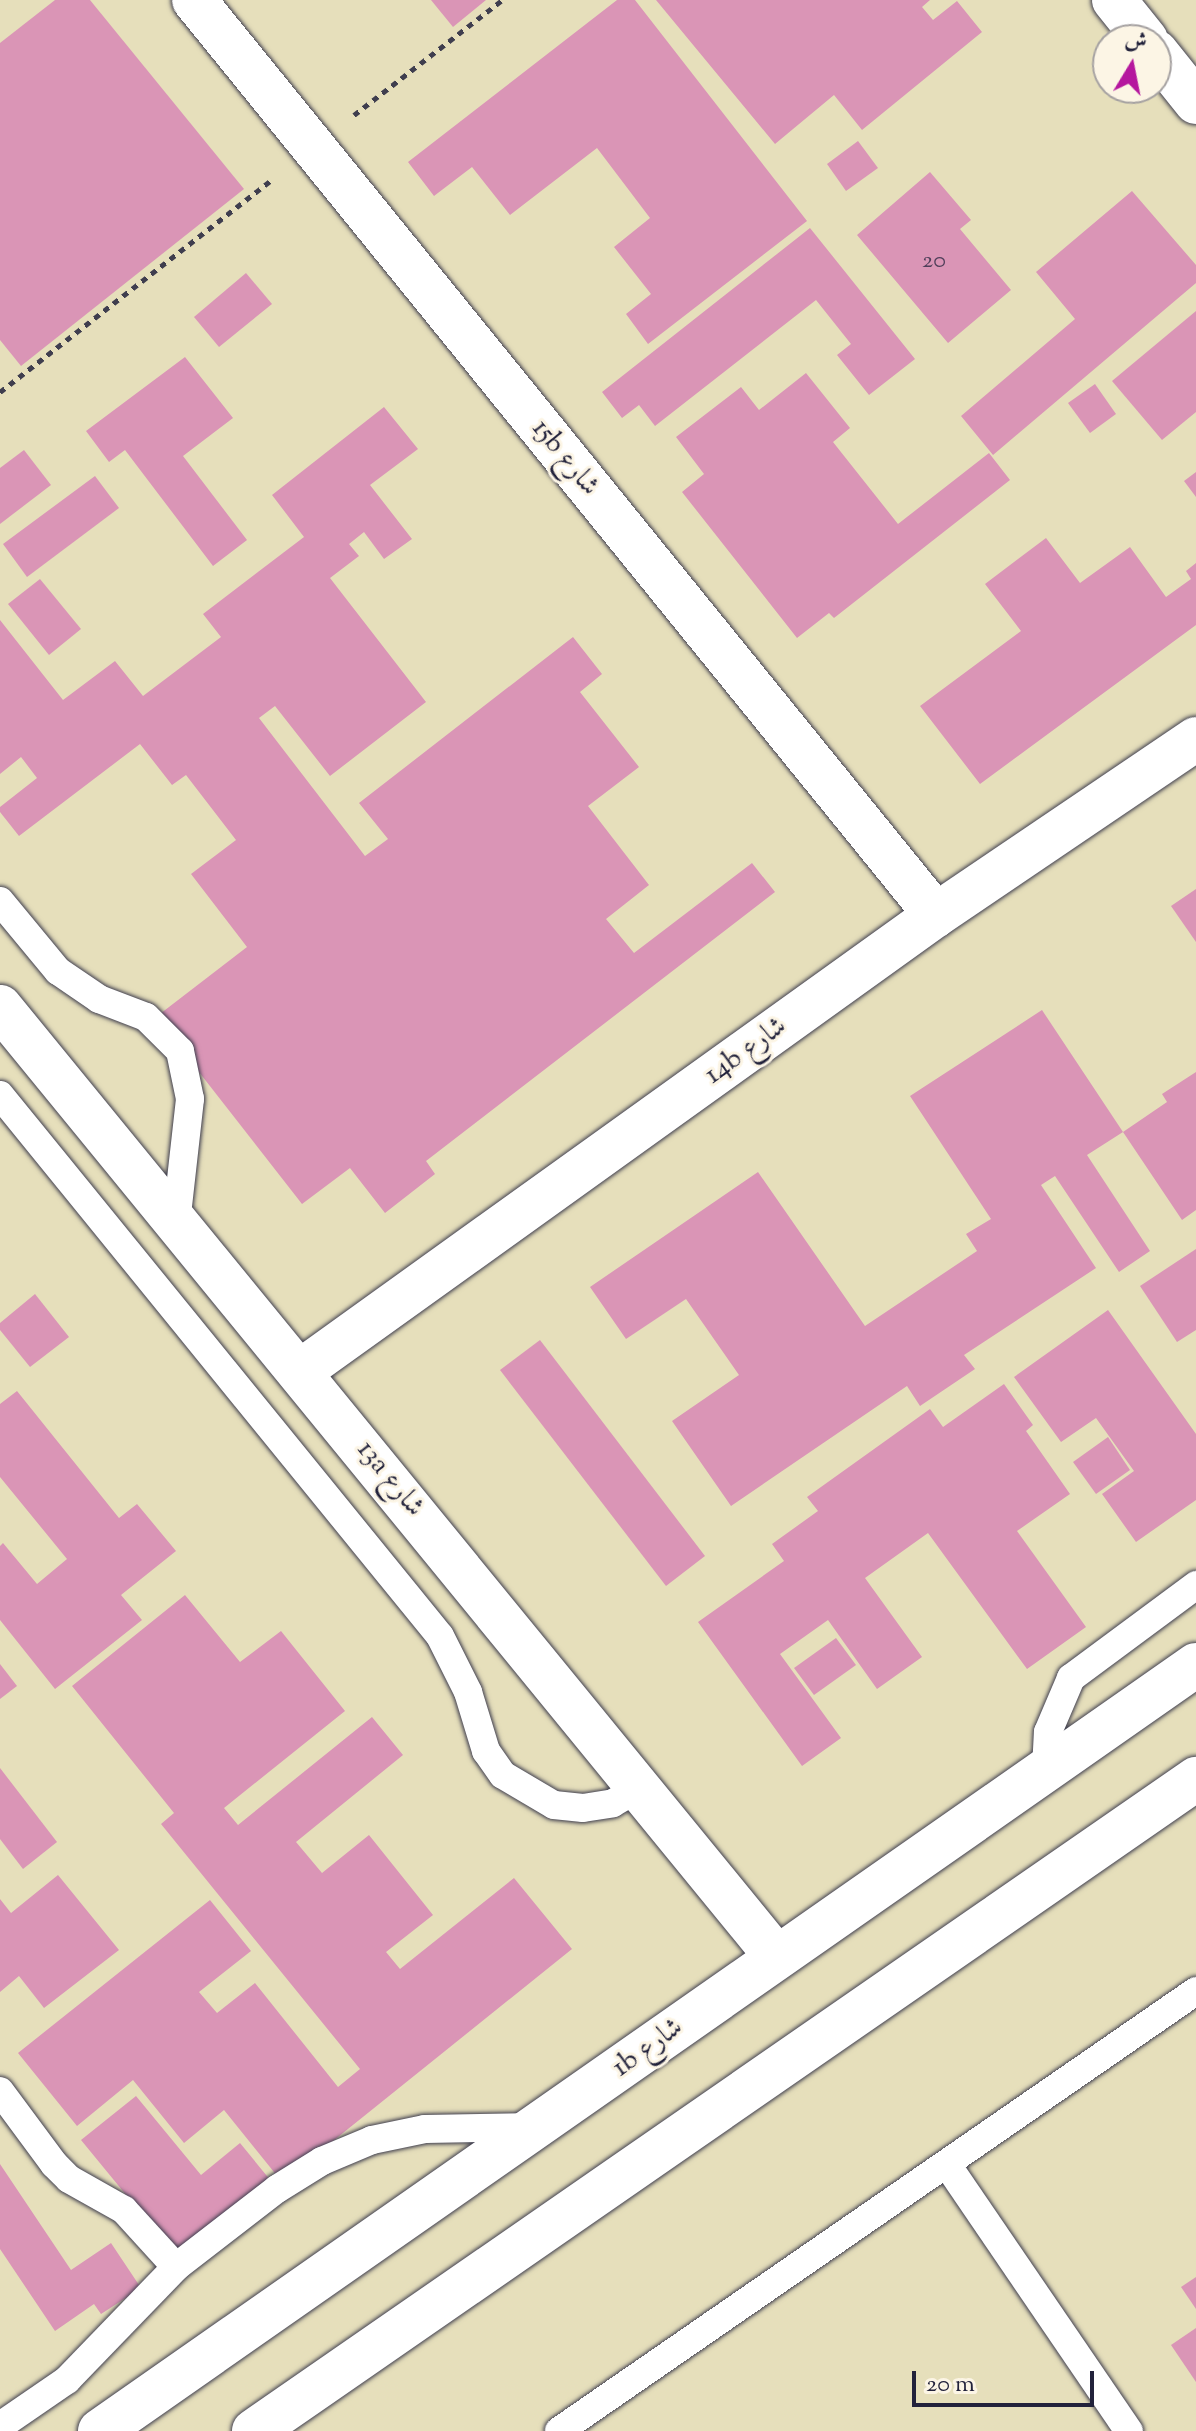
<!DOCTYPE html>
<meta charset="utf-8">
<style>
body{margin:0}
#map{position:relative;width:1196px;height:2431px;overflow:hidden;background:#e6dfbb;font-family:"Sorts Mill Goudy",Amiri,serif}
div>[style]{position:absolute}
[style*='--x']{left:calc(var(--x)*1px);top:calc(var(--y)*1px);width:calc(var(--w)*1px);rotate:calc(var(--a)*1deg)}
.building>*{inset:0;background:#da95b6}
.path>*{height:5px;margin-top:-2.5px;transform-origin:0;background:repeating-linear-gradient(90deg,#3f3e4e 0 6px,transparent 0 12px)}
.roads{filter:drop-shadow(0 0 2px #3f3e4e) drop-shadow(0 0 2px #3f3e4e)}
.service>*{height:28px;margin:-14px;padding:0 14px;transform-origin:14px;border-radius:14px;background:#fff}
.minor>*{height:44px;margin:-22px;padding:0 22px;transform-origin:22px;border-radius:22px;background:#fff}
.tertiary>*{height:44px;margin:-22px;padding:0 22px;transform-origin:22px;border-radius:22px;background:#fff}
span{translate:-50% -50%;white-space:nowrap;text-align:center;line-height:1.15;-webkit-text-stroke:6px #fcf5e5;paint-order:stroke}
.number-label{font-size:24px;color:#503f5a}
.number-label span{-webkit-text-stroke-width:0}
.street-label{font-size:28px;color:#22223b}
.north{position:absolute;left:1092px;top:24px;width:80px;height:80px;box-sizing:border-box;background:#fcf5e5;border:2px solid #a5a1a1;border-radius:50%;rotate:10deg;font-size:22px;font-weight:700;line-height:32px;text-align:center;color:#22223b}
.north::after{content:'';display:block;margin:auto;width:28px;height:36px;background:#b5179e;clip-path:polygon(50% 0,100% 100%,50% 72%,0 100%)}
.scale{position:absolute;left:912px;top:2371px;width:182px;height:36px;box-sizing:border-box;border:4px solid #22223b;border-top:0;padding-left:10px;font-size:24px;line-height:28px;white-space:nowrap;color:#22223b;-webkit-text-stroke:6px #fcf5e5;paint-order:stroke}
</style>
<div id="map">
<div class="building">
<i style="clip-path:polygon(55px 0,90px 0,244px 189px,21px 366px,0 340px,0 43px)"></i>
<i style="clip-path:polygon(431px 0,486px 0,453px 27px)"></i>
<i style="clip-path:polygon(617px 0,635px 0,807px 221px,648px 344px,626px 314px,651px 294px,614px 247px,650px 218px,597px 148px,510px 215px,472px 167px,434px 196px,408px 162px)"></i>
<i style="clip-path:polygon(656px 0,930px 0,922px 7px,933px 20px,957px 1px,982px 32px,862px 130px,834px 95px,775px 144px)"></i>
<i style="clip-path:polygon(858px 141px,878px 168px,846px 191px,827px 164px)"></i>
<i style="clip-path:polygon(930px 172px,971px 220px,960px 229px,1011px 290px,948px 343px,857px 235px)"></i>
<i style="clip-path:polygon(1132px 191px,1196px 265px,1196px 283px,993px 455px,961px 416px,1075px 319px,1036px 272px)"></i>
<i style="clip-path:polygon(810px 228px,915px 359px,869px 395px,837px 355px,851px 344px,816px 300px,655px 426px,639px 405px,622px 418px,602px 392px)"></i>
<i style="clip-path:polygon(246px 273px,272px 304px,219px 347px,194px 317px)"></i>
<i style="clip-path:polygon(1196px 311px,1196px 412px,1162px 440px,1112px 381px)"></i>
<i style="clip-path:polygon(185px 357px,233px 418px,183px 456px,247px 540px,213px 566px,125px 450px,109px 462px,86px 431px)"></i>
<i style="clip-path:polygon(806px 373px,850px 428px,833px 442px,898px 524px,989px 453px,1010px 480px,834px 618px,829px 613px,797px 638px,682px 492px,704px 474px,676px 437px,741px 387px,759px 410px)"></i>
<i style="clip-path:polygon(1095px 384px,1116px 414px,1090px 433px,1068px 403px)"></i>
<i style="clip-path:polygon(384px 407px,418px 449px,370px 485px,412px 539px,384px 559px,364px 532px,349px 544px,359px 556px,330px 578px,426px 702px,330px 776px,275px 706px,259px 718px,365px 856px,388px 839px,359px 803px,573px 637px,602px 674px,580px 692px,639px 767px,588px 806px,649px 885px,606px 919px,634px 953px,752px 863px,775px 892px,426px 1161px,435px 1174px,385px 1213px,350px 1168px,302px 1204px,156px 1017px,247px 947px,191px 874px,236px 840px,186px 775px,172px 785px,140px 744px,19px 836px,0 812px,0 807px,37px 778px,21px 757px,0 774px,0 620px,63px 700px,115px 661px,143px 696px,221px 637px,203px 614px,304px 537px,272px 495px)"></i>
<i style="clip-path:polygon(24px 450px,51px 485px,0 524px,0 468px)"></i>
<i style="clip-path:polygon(1196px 472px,1196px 497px,1184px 481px)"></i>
<i style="clip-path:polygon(95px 476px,119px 508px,27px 577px,3px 544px)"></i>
<i style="clip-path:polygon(1046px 538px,1080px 583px,1130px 547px,1166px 597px,1191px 579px,1186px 571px,1196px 563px,1196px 625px,980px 784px,920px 706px,1021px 631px,985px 584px)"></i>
<i style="clip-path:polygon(40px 579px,81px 629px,49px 655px,8px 604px)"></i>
<i style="clip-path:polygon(1196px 889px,1196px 942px,1171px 906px)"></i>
<i style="clip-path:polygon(1042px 1010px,1123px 1132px,1167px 1102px,1162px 1094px,1196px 1072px,1196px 1210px,1182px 1220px,1123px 1132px,1087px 1155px,1150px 1251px,1119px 1272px,1055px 1176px,1041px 1185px,1096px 1268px,964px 1355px,975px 1369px,920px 1406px,907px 1386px,731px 1506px,672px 1421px,739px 1375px,686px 1299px,626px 1339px,590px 1287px,758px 1172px,865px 1326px,977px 1251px,966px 1234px,991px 1219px,910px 1096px)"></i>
<i style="clip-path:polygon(1196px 1249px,1196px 1330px,1177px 1342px,1140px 1286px)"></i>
<i style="clip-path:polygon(35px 1294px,69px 1337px,30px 1367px,0 1330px,0 1323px)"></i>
<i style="clip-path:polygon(1108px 1310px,1196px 1434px,1196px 1500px,1136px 1542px,1102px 1494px,1134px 1471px,1096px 1418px,1061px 1442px,1014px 1377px)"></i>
<i style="clip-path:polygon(540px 1340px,705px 1556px,666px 1586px,500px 1370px)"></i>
<i style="clip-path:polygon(1004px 1384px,1033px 1425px,1026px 1431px,1070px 1494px,1017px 1531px,1086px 1627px,1027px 1669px,928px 1533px,865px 1578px,922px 1657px,877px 1689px,828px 1620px,780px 1654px,841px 1738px,802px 1766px,698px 1622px,784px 1561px,772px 1544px,818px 1511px,807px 1497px,930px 1409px,943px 1427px)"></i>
<i style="clip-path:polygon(17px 1391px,119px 1518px,137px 1504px,176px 1551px,121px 1595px,142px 1620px,55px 1689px,0 1620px,0 1546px,3px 1543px,37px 1584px,67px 1559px,0 1477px,0 1404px)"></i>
<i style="clip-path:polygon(1108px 1437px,1130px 1470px,1096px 1494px,1073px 1462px)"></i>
<i style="clip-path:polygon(185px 1595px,240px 1662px,281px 1631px,345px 1711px,224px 1808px,238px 1825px,372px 1717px,403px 1755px,296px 1842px,322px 1873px,369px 1835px,433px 1915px,386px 1952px,400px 1969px,514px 1878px,572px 1949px,282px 2182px,224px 2110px,184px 2143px,133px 2080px,77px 2126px,18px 2053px,210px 1900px,251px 1951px,199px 1992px,217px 2013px,255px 1983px,338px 2087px,360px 2069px,161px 1824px,174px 1813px,72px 1686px)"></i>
<i style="clip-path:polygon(836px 1638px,856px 1665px,814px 1695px,794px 1668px)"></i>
<i style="clip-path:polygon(0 1664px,17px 1686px,0 1699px)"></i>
<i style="clip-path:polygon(0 1768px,57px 1842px,23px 1869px,0 1839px)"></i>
<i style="clip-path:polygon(58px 1875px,119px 1950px,44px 2008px,19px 1976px,0 1992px,0 1899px,11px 1913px)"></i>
<i style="clip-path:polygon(136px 2096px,201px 2175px,240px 2143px,271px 2181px,177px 2257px,81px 2140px)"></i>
<i style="clip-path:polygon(0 2164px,71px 2270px,111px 2243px,141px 2288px,101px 2314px,94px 2304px,55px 2331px,0 2249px)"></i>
<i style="clip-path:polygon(1196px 2277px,1196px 2309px,1181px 2287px)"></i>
<i style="clip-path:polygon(1196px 2328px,1196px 2382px,1171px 2345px)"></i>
</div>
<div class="path">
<i style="--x:354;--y:115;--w:187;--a:-37.8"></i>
<i style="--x:0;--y:392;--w:344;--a:-38"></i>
</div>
<div class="roads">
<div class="service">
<i style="--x:0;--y:901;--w:91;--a:50.4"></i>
<i style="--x:58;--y:971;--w:50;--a:34.3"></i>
<i style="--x:99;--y:999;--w:50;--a:21"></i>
<i style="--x:146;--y:1017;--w:48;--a:45"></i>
<i style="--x:180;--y:1051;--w:49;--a:78.2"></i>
<i style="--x:190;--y:1099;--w:126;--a:96.4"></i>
<i style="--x:0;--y:1095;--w:697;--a:50.88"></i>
<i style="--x:440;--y:1636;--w:63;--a:63.4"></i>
<i style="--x:468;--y:1692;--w:62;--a:73"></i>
<i style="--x:486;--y:1751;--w:29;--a:55"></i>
<i style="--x:503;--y:1775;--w:59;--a:30.5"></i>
<i style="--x:554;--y:1805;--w:29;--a:6"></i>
<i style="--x:583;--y:1808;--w:30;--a:-9"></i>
<i style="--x:613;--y:1803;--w:34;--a:-30"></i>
<i style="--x:1046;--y:1769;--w:37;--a:-87"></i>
<i style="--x:1048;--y:1732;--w:59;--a:-66.9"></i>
<i style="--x:1071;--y:1678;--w:156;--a:-36.6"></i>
<i style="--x:0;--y:2091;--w:91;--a:53.5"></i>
<i style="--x:54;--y:2164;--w:21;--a:45"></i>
<i style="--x:69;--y:2179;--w:63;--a:29.4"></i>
<i style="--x:124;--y:2210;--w:77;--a:47.6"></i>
<i style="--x:948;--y:2166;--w:321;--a:55.7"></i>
<i style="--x:0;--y:2426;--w:81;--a:-34.5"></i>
<i style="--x:67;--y:2380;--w:157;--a:-46"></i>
<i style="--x:176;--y:2267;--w:128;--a:-37.7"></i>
<i style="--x:277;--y:2189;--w:53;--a:-31.9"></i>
<i style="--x:322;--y:2161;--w:54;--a:-22.8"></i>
<i style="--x:372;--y:2140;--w:54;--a:-11.7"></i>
<i style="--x:425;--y:2129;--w:110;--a:-1"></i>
<i style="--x:559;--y:2431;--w:774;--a:-34.63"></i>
</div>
<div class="minor">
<i style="--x:194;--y:0;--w:1178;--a:50.96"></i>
<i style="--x:1114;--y:0;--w:51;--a:51.3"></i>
<i style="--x:1156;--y:52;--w:64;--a:51.3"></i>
<i style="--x:0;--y:1007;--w:1224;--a:50.73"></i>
<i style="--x:302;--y:1370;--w:780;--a:-35.67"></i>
<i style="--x:936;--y:915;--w:314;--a:-34.1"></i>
</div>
<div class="tertiary">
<i style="--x:100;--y:2431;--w:1337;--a:-34.95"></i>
<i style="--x:254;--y:2431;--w:1146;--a:-34.69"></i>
</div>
</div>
<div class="number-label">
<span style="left:934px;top:262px">20</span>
</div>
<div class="street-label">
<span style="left:565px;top:458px;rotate:51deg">15b شارع</span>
<span style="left:746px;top:1051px;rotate:-36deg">14b شارع</span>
<span style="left:390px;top:1479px;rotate:51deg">13a شارع</span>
<span style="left:648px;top:2048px;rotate:-36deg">1b شارع</span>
</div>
<div class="north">ش</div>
<div class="scale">20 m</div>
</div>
